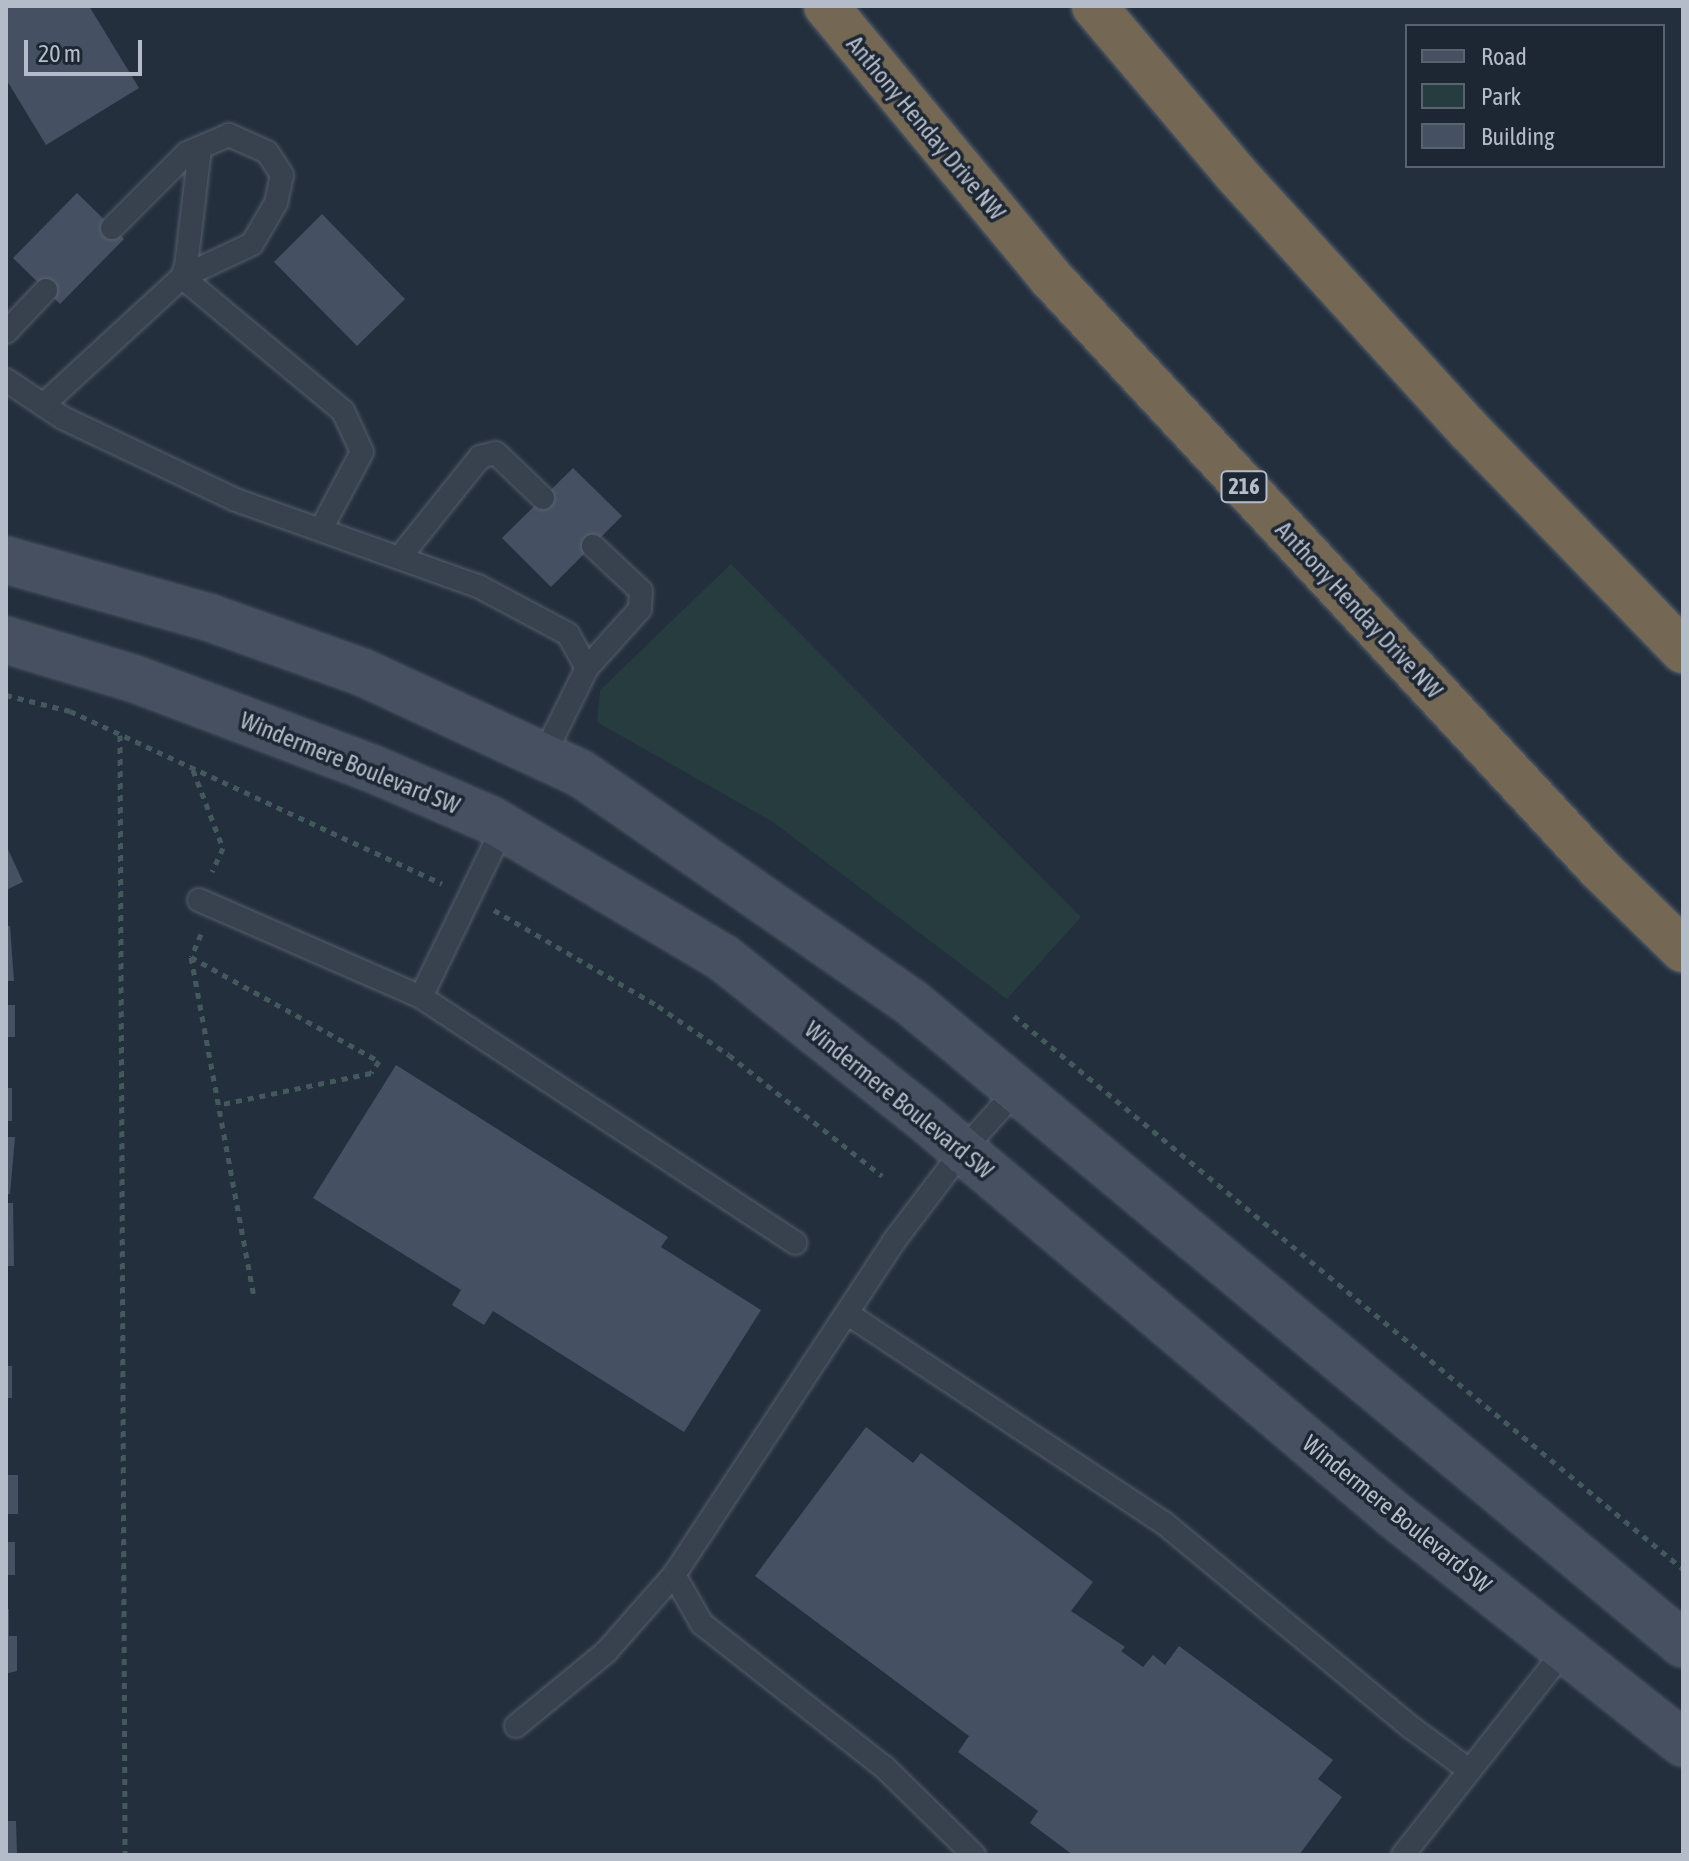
<!DOCTYPE html>
<style>
body{margin:0}
#map{position:relative;width:1689px;height:1861px;overflow:hidden;background:#242f3e;font-family:"Asap Condensed",sans-serif}
div>[style]{position:absolute}
[style*='--x']{left:calc(var(--x)*1px);top:calc(var(--y)*1px);width:calc(var(--w)*1px);rotate:calc(var(--a)*1deg)}
.green>*{inset:0;background:#263c3f}
.building>*{inset:0;background:#455162}
.path>*{height:5px;margin-top:-2.5px;transform-origin:0;background:repeating-linear-gradient(90deg,#44595c 0 6px,transparent 0 12px)}
.roads{filter:drop-shadow(0 0 2px #565f6c) drop-shadow(0 0 2px #565f6c)}
.lane>*{height:22px;margin:-11px;padding:0 11px;transform-origin:11px;border-radius:11px;background:#38414e}
.secondary>*{height:44px;margin:-22px;padding:0 22px;transform-origin:22px;border-radius:22px;background:#465061}
.highway>*{height:44px;margin:-22px;padding:0 22px;transform-origin:22px;border-radius:22px;background:#746855}
span{translate:-50% -50%;white-space:nowrap;text-align:center;line-height:1.15;-webkit-text-stroke:7px #1d2633;paint-order:stroke}
.shield-label span{padding:2px 6px;background:#1d2633;border:2px solid;border-radius:6px;-webkit-text-stroke-width:0}
.shield-label{font-size:22px;color:#b4bcc9;font-weight:700}
.street-label{font-size:24px;color:#b4bcc9}
.frame{position:absolute;inset:0;border:8px solid #b4bcc9;pointer-events:none}
.legend{position:absolute;left:1405px;top:24px;width:260px;height:144px;box-sizing:border-box;background:#1d2633;border:2px solid #59626f;margin:0;padding:10px 14px;list-style:none;font-size:24px;color:#b4bcc9}
.legend li{display:flex;align-items:center;gap:16px;height:40px}
.legend b{width:40px;border:2px solid #59626f}
.scale{position:absolute;left:24px;top:40px;width:118px;height:36px;box-sizing:border-box;border:4px solid #b4bcc9;border-top:0;padding-left:10px;font-size:24px;line-height:28px;white-space:nowrap;color:#b4bcc9;-webkit-text-stroke:6px #1d2633;paint-order:stroke}
</style>
<div id="map">
<div class="green">
<i style="clip-path:polygon(731px 564px,1081px 917px,1007px 999px,773px 822px,597px 722px,600px 690px)"></i>
</div>
<div class="building">
<i style="clip-path:polygon(6px 6px,89px 6px,139px 88px,46px 145px,6px 79px)"></i>
<i style="clip-path:polygon(77px 193px,124px 239px,60px 304px,13px 258px)"></i>
<i style="clip-path:polygon(322px 214px,405px 299px,357px 346px,274px 262px)"></i>
<i style="clip-path:polygon(573px 468px,622px 516px,551px 587px,502px 538px)"></i>
<i style="clip-path:polygon(6px 845px,23px 882px,6px 890px)"></i>
<i style="clip-path:polygon(6px 926px,10px 926px,14px 981px,6px 981px)"></i>
<i style="clip-path:polygon(6px 1005px,15px 1005px,15px 1037px,6px 1037px)"></i>
<i style="clip-path:polygon(396px 1065px,668px 1237px,661px 1247px,761px 1310px,684px 1432px,493px 1311px,484px 1325px,452px 1305px,461px 1290px,313px 1198px)"></i>
<i style="clip-path:polygon(6px 1088px,12px 1088px,12px 1121px,6px 1121px)"></i>
<i style="clip-path:polygon(6px 1137px,15px 1137px,10px 1194px,6px 1194px)"></i>
<i style="clip-path:polygon(6px 1203px,13px 1203px,14px 1266px,6px 1266px)"></i>
<i style="clip-path:polygon(6px 1366px,12px 1366px,12px 1398px,6px 1398px)"></i>
<i style="clip-path:polygon(866px 1427px,913px 1463px,921px 1453px,1093px 1582px,1071px 1611px,1125px 1647px,1121px 1651px,1143px 1667px,1153px 1655px,1165px 1665px,1179px 1646px,1333px 1760px,1318px 1779px,1342px 1797px,1299px 1855px,1073px 1855px,1030px 1823px,1038px 1811px,958px 1752px,969px 1736px,755px 1576px)"></i>
<i style="clip-path:polygon(6px 1475px,18px 1475px,18px 1514px,6px 1514px)"></i>
<i style="clip-path:polygon(6px 1542px,15px 1542px,15px 1575px,6px 1575px)"></i>
<i style="clip-path:polygon(6px 1609px,9px 1609px,9px 1636px,17px 1636px,17px 1671px,9px 1673px,6px 1673px)"></i>
<i style="clip-path:polygon(6px 1821px,16px 1821px,17px 1855px,6px 1855px)"></i>
</div>
<div class="path">
<i style="--x:6;--y:695;--w:66;--a:14"></i>
<i style="--x:70;--y:711;--w:410;--a:24.9"></i>
<i style="--x:120;--y:735;--w:1120;--a:89.74"></i>
<i style="--x:193;--y:770;--w:84;--a:69"></i>
<i style="--x:223;--y:848;--w:26;--a:115"></i>
<i style="--x:494;--y:910;--w:190;--a:30.3"></i>
<i style="--x:658;--y:1006;--w:86;--a:34.6"></i>
<i style="--x:729;--y:1055;--w:195;--a:38.3"></i>
<i style="--x:201;--y:934;--w:25;--a:113"></i>
<i style="--x:191;--y:957;--w:346;--a:79.5"></i>
<i style="--x:191;--y:957;--w:215;--a:29"></i>
<i style="--x:379;--y:1061;--w:14;--a:124"></i>
<i style="--x:371;--y:1073;--w:156;--a:168.2"></i>
<i style="--x:1014;--y:1016;--w:868;--a:39.58"></i>
</div>
<div class="roads">
<div class="lane">
<i style="--x:182;--y:277;--w:209;--a:39.8"></i>
<i style="--x:343;--y:411;--w:45;--a:65.1"></i>
<i style="--x:362;--y:452;--w:87;--a:118"></i>
<i style="--x:182;--y:277;--w:12;--a:-70"></i>
<i style="--x:186;--y:266;--w:119;--a:-83.2"></i>
<i style="--x:6;--y:332;--w:58;--a:-46.4"></i>
<i style="--x:6;--y:380;--w:69;--a:33.7"></i>
<i style="--x:63;--y:418;--w:191;--a:25.4"></i>
<i style="--x:236;--y:500;--w:257;--a:19.6"></i>
<i style="--x:478;--y:586;--w:102;--a:28.1"></i>
<i style="--x:568;--y:634;--w:39;--a:61"></i>
<i style="--x:43;--y:405;--w:189;--a:-42.6"></i>
<i style="--x:182;--y:277;--w:77;--a:-25.2"></i>
<i style="--x:252;--y:244;--w:48;--a:-59.7"></i>
<i style="--x:276;--y:203;--w:29;--a:-78"></i>
<i style="--x:282;--y:175;--w:27;--a:-123"></i>
<i style="--x:267;--y:152;--w:42;--a:-155.9"></i>
<i style="--x:229;--y:135;--w:46;--a:156.8"></i>
<i style="--x:187;--y:153;--w:106;--a:135"></i>
<i style="--x:400;--y:557;--w:128;--a:-51.3"></i>
<i style="--x:480;--y:457;--w:16;--a:-14"></i>
<i style="--x:496;--y:453;--w:65;--a:43.8"></i>
<i style="--x:543;--y:757;--w:99;--a:-63.7"></i>
<i style="--x:587;--y:668;--w:79;--a:-48.1"></i>
<i style="--x:640;--y:609;--w:18;--a:-87"></i>
<i style="--x:641;--y:591;--w:66;--a:-136.8"></i>
<i style="--x:199;--y:900;--w:242;--a:23.6"></i>
<i style="--x:421;--y:997;--w:448;--a:33.3"></i>
<i style="--x:421;--y:997;--w:189;--a:-64.2"></i>
<i style="--x:848;--y:1314;--w:379;--a:33.5"></i>
<i style="--x:1164;--y:1523;--w:322;--a:39.6"></i>
<i style="--x:1412;--y:1728;--w:71;--a:36.4"></i>
<i style="--x:516;--y:1726;--w:117;--a:-39.4"></i>
<i style="--x:606;--y:1652;--w:103;--a:-48.6"></i>
<i style="--x:974;--y:1855;--w:126;--a:-135.6"></i>
<i style="--x:884;--y:1767;--w:231;--a:-141.8"></i>
<i style="--x:702;--y:1624;--w:56;--a:-119.7"></i>
<i style="--x:674;--y:1575;--w:400;--a:-56.6"></i>
<i style="--x:894;--y:1241;--w:114;--a:-52.8"></i>
<i style="--x:963;--y:1150;--w:81;--a:-48"></i>
<i style="--x:1403;--y:1855;--w:261;--a:-51.7"></i>
</div>
<div class="secondary">
<i style="--x:6;--y:560;--w:210;--a:15.8"></i>
<i style="--x:208;--y:617;--w:164;--a:19.7"></i>
<i style="--x:362;--y:672;--w:240;--a:24.9"></i>
<i style="--x:580;--y:773;--w:404;--a:34.7"></i>
<i style="--x:912;--y:1003;--w:1003;--a:39.74"></i>
<i style="--x:6;--y:640;--w:135;--a:16.8"></i>
<i style="--x:135;--y:679;--w:252;--a:20.7"></i>
<i style="--x:371;--y:768;--w:131;--a:23.4"></i>
<i style="--x:491;--y:820;--w:269;--a:30.7"></i>
<i style="--x:722;--y:957;--w:263;--a:38.5"></i>
<i style="--x:928;--y:1121;--w:609;--a:40.2"></i>
<i style="--x:1393;--y:1514;--w:370;--a:38.3"></i>
</div>
<div class="highway">
<i style="--x:826;--y:6;--w:352;--a:50.4"></i>
<i style="--x:1050;--y:277;--w:805;--a:47.11"></i>
<i style="--x:1598;--y:867;--w:119;--a:44.3"></i>
<i style="--x:1094;--y:6;--w:219;--a:49.8"></i>
<i style="--x:1235;--y:173;--w:348;--a:47.7"></i>
<i style="--x:1469;--y:430;--w:308;--a:45.9"></i>
</div>
</div>
<div class="shield-label">
<span style="left:1244px;top:487px">216</span>
</div>
<div class="street-label">
<span style="left:926px;top:128px;rotate:50deg">Anthony Henday Drive NW</span>
<span style="left:1359px;top:610px;rotate:47deg">Anthony Henday Drive NW</span>
<span style="left:350px;top:763px;rotate:22deg">Windermere Boulevard SW</span>
<span style="left:899px;top:1100px;rotate:39deg">Windermere Boulevard SW</span>
<span style="left:1397px;top:1514px;rotate:39deg">Windermere Boulevard SW</span>
</div>
<div class="frame"></div>
<ul class="legend">
<li><b style="height:10px;background:#465061"></b>Road</li>
<li><b style="height:22px;background:#263c3f"></b>Park</li>
<li><b style="height:22px;background:#455162"></b>Building</li>
</ul>
<div class="scale">20 m</div>
</div>
